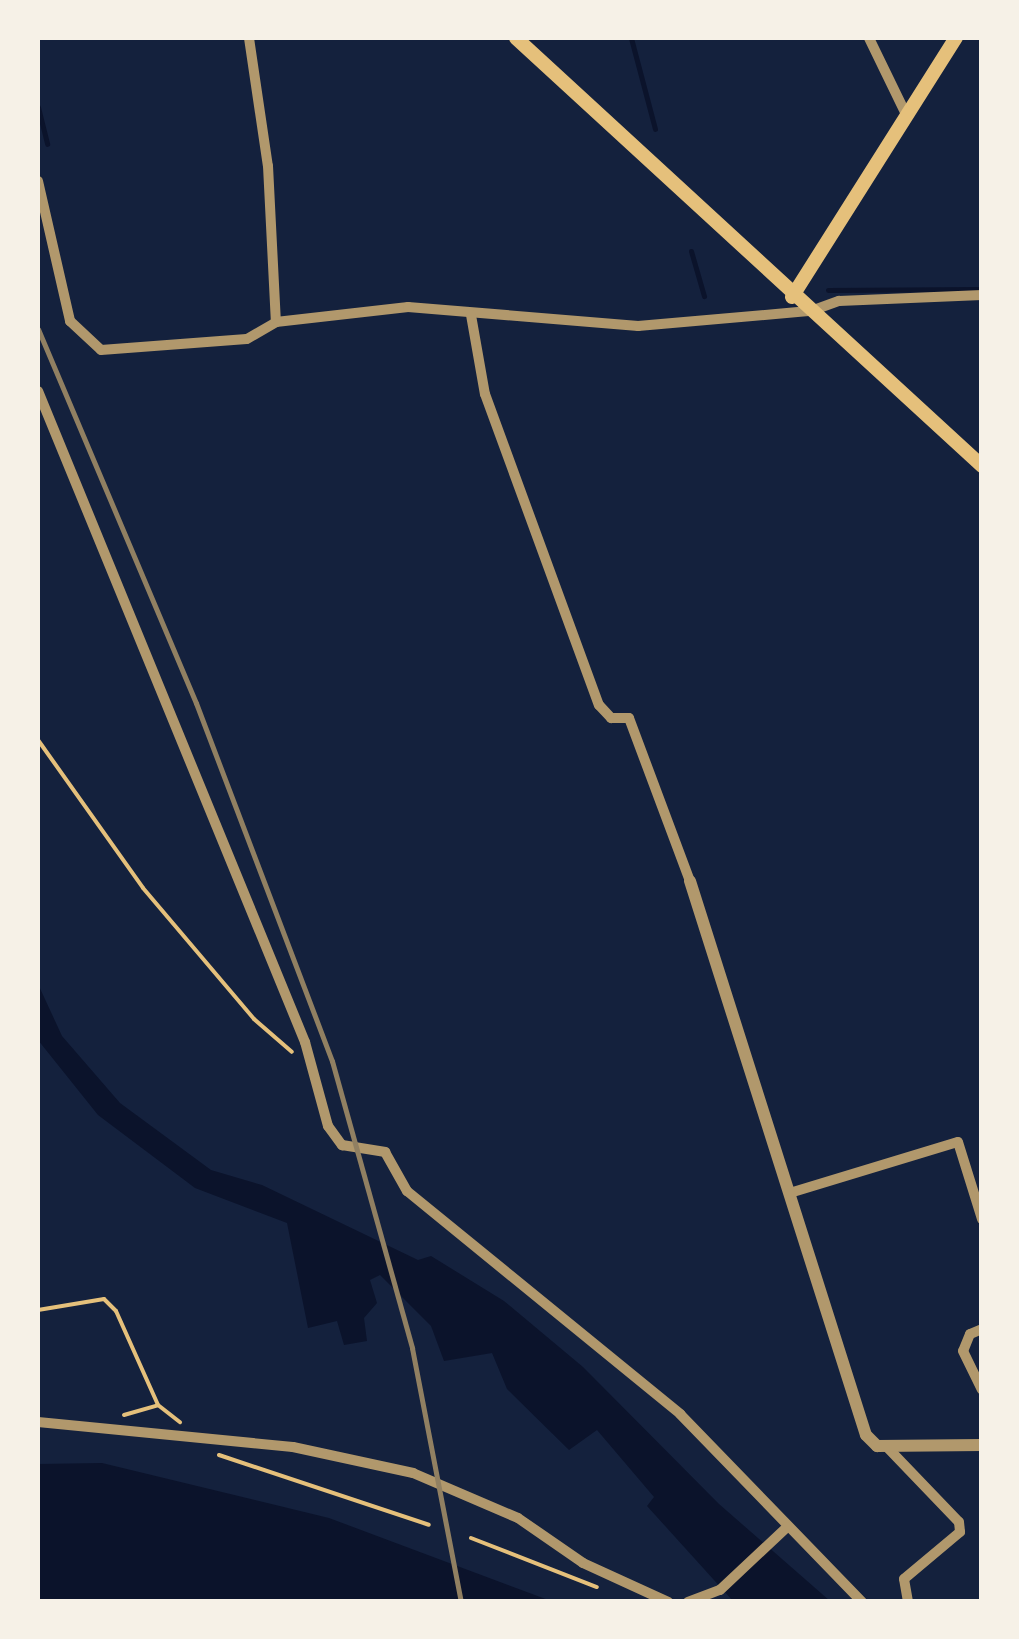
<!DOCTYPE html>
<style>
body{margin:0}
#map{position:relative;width:1019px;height:1639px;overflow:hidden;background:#14213d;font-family:"Noto Sans",sans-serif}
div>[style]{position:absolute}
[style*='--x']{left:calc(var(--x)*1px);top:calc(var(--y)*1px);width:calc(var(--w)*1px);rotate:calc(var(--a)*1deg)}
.water>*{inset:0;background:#0b132b}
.stream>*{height:5px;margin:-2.5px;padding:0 2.5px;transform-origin:2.5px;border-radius:2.5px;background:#0b132b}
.path>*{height:4px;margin:-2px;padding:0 2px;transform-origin:2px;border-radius:2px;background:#e5c07b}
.minor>*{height:10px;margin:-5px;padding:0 5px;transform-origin:5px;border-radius:5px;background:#b1986c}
.tertiary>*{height:12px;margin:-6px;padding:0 6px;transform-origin:6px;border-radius:6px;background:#b1986c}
.secondary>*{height:14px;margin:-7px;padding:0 7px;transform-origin:7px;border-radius:7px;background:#e5c07b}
.rail>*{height:5px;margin:-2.5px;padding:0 2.5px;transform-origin:2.5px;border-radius:2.5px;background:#918062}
span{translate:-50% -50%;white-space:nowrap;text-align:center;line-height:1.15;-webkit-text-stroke:8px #f6f1e7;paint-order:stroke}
.frame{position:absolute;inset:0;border:40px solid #f6f1e7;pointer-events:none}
</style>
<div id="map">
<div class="water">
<i style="clip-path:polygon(38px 984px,62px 1036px,120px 1103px,211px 1170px,262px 1185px,418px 1260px,431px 1256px,504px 1301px,583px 1367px,719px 1504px,830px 1601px,733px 1601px,647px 1506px,654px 1497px,597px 1430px,569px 1450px,507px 1389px,492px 1353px,444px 1361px,431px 1326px,380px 1275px,370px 1280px,377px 1303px,364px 1318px,367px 1341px,344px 1345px,337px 1321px,308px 1328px,287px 1223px,195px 1188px,98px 1115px,38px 1040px)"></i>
<i style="clip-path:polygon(102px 1463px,329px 1518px,551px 1601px,38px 1601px,38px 1464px)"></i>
</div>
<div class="stream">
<i style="--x:631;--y:38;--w:94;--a:75.2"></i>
<i style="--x:38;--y:107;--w:38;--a:76"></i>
<i style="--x:691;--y:251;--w:47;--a:73.9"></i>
<i style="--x:828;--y:290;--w:154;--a:-0.4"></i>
</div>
<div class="path">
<i style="--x:38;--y:740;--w:181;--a:54.6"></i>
<i style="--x:143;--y:888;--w:172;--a:49.7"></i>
<i style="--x:254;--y:1019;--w:50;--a:41"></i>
<i style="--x:38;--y:1310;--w:67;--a:-9.5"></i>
<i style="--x:104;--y:1299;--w:17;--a:45"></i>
<i style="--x:116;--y:1311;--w:103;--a:65.9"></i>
<i style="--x:158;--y:1405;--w:28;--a:38"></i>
<i style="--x:124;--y:1415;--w:35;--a:-16"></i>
<i style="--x:219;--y:1455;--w:221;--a:18.4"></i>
<i style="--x:471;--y:1538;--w:135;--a:21.3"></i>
</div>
<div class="minor">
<i style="--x:249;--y:38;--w:129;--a:81.6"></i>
<i style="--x:268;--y:166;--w:156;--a:87.1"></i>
<i style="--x:869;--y:38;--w:82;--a:64.1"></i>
<i style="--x:38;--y:181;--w:144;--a:77.1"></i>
<i style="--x:70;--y:321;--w:42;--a:43.1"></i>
<i style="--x:101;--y:350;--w:146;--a:-4.3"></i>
<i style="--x:247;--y:339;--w:34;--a:-30"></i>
<i style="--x:276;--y:322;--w:133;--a:-6.5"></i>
<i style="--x:408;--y:307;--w:231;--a:4.7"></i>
<i style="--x:638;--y:326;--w:174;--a:-5"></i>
<i style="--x:811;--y:311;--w:30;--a:-20"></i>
<i style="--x:839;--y:301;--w:143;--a:-2.4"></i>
<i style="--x:471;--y:315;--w:80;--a:80"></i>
<i style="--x:485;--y:394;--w:331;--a:69.9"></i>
<i style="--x:599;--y:705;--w:18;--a:47"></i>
<i style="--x:611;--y:718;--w:18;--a:0"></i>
<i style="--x:629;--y:718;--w:174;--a:69.5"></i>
<i style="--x:38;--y:391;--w:704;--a:67.7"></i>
<i style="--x:305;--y:1042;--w:87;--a:74.7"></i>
<i style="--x:328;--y:1126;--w:24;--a:54"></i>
<i style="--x:342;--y:1145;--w:44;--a:9.2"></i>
<i style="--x:385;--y:1152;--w:45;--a:60.6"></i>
<i style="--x:407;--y:1191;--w:353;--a:39.2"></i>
<i style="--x:680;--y:1414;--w:262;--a:45.9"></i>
<i style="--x:793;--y:1192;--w:172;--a:-16.9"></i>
<i style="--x:958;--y:1142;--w:81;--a:72.7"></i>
<i style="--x:982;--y:1329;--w:13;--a:157"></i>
<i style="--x:970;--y:1334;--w:18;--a:112"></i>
<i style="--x:963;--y:1351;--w:43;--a:64"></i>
<i style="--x:38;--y:1422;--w:256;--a:5.6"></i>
<i style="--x:293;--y:1447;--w:123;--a:12.2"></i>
<i style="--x:413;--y:1473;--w:114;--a:23.2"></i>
<i style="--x:518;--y:1518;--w:79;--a:34.7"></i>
<i style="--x:583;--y:1563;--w:94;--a:24.6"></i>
<i style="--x:886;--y:1446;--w:105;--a:46.2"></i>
<i style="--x:959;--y:1522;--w:10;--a:84"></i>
<i style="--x:960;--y:1532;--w:73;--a:140"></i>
<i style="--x:904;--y:1579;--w:23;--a:80"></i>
<i style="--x:688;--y:1602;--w:34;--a:-21"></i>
<i style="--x:720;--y:1590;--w:92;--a:-43.2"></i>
</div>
<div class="tertiary">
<i style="--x:690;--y:881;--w:581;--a:72.38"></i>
<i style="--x:866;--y:1435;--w:16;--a:45"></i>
<i style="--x:877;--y:1446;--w:105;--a:-0.5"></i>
</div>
<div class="secondary">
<i style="--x:516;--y:38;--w:633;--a:42.57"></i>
<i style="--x:792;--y:297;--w:307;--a:-57.7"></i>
</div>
<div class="rail">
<i style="--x:38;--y:329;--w:406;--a:67.1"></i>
<i style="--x:196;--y:703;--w:383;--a:69.2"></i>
<i style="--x:332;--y:1061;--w:298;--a:74.4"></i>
<i style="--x:412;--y:1348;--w:259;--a:79.1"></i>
</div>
<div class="frame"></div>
</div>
